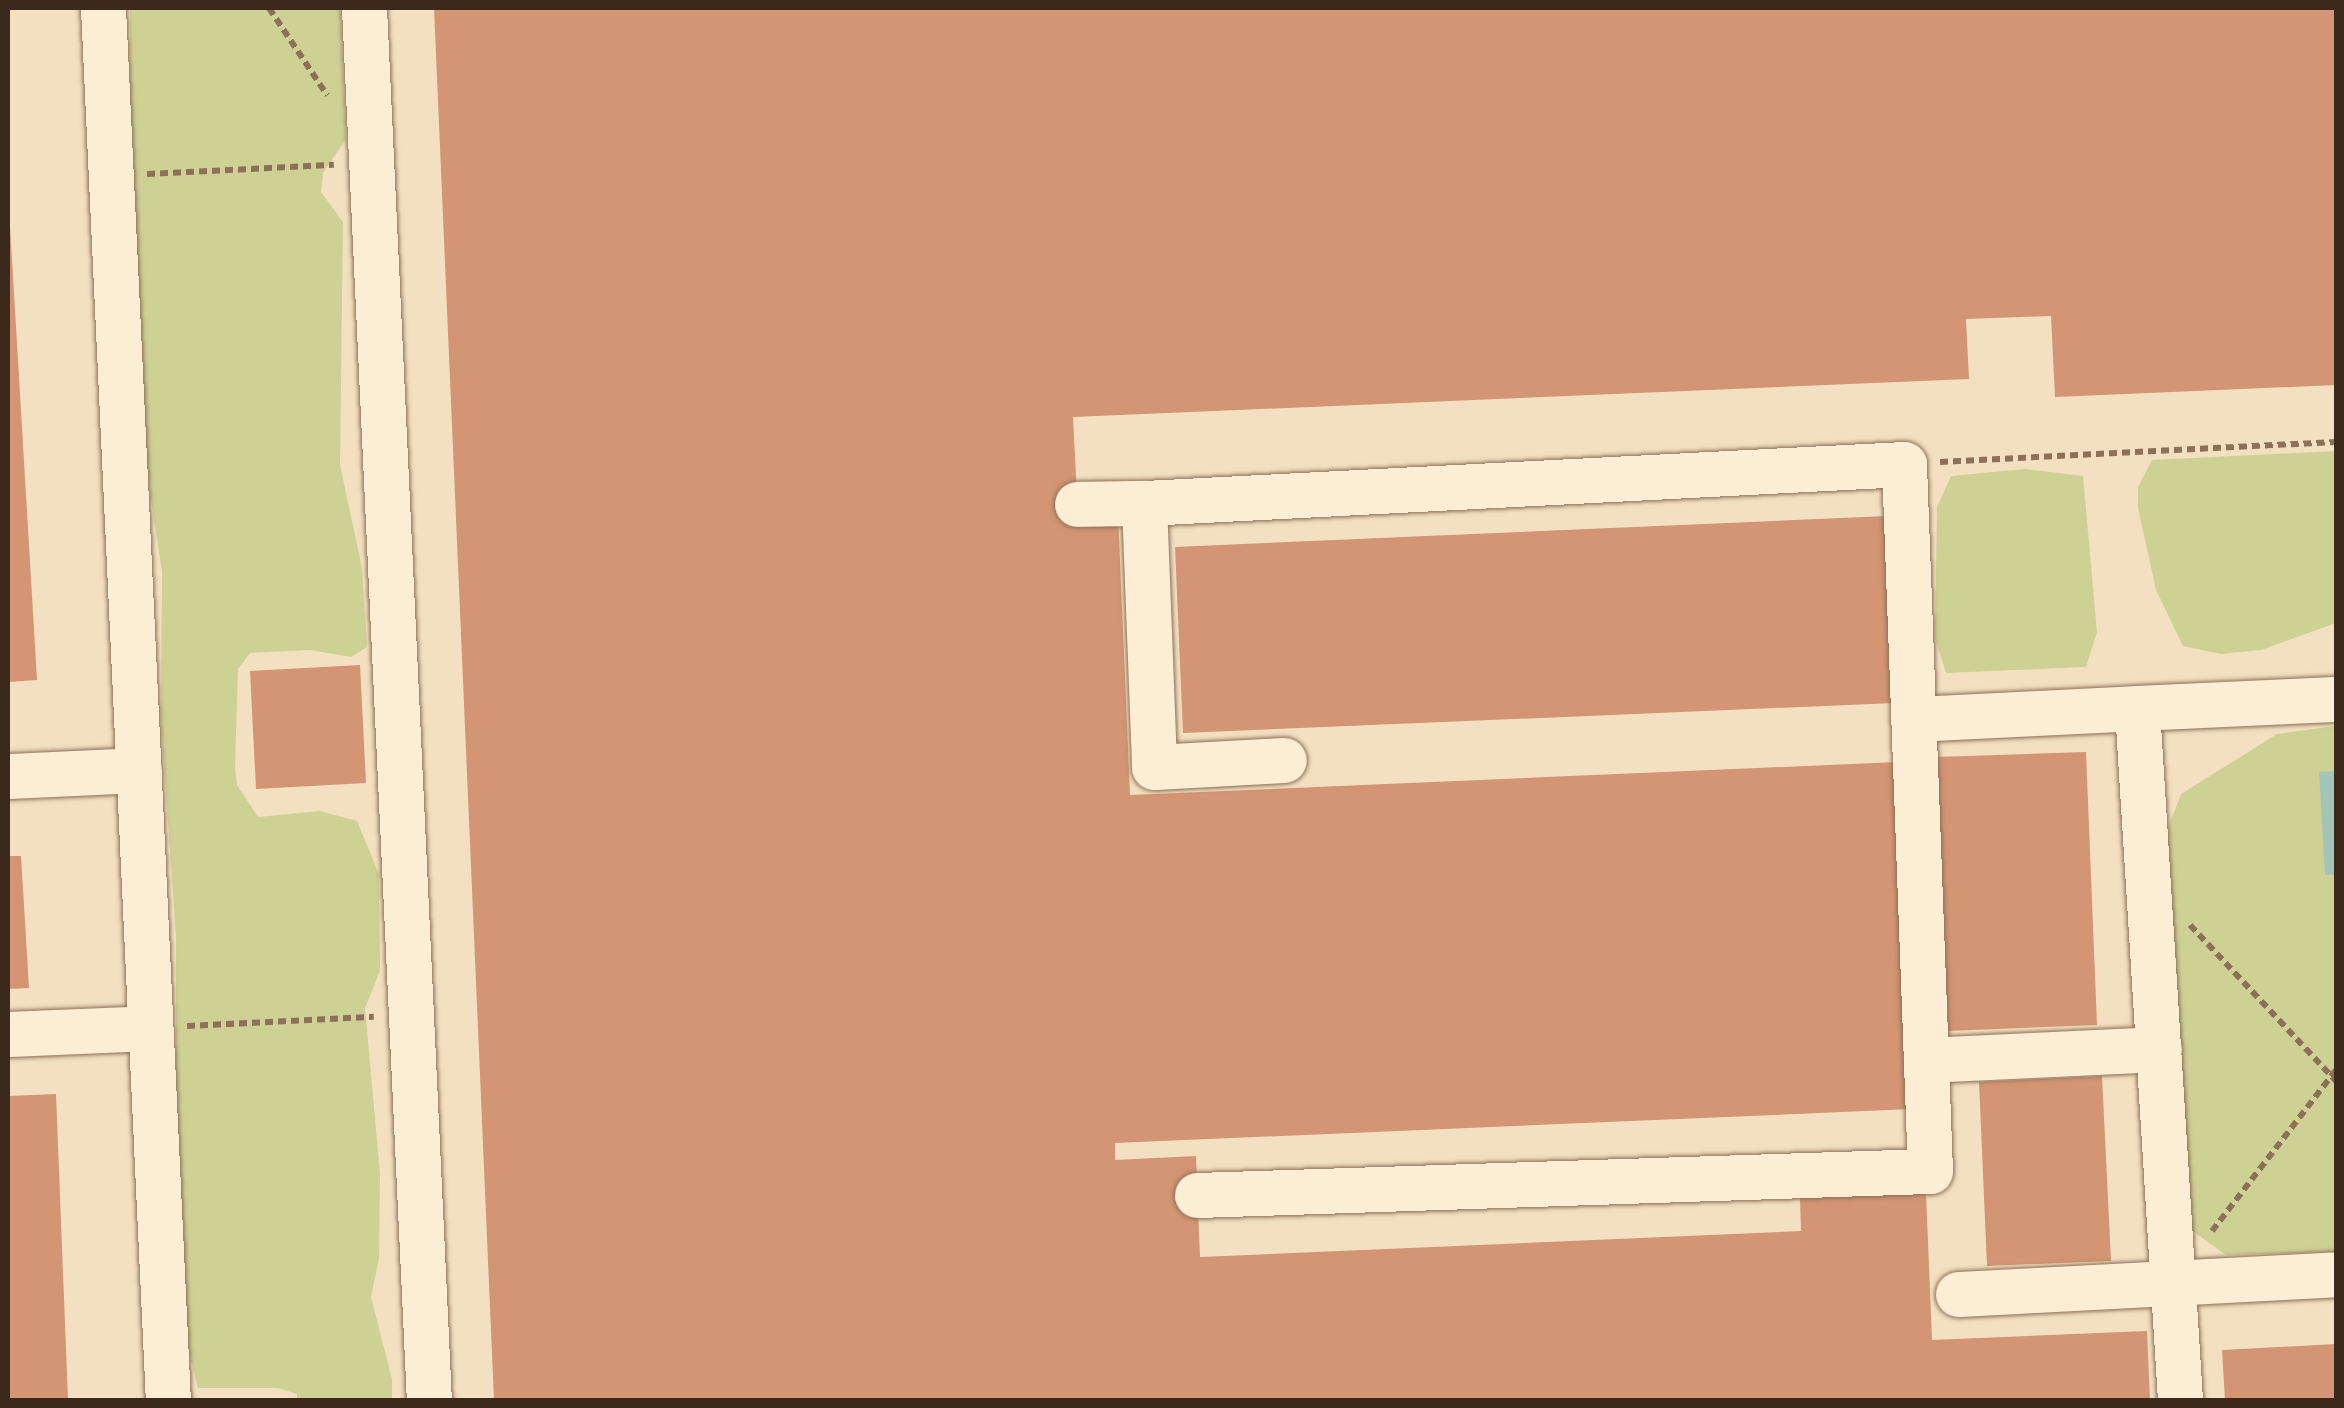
<!DOCTYPE html>
<style>
body{margin:0}
#map{position:relative;width:2344px;height:1408px;overflow:hidden;background:#f2e0c1;font-family:"Libre Baskerville",serif}
div>[style]{position:absolute}
[style*='--x']{left:calc(var(--x)*1px);top:calc(var(--y)*1px);width:calc(var(--w)*1px);rotate:calc(var(--a)*1deg)}
.green>*{inset:0;background:#ced194}
.water>*{inset:0;background:#a4c4b8}
.building>*{inset:0;background:#d39573}
.path>*{height:6px;margin-top:-3px;transform-origin:0;background:repeating-linear-gradient(90deg,#8d7057 0 8px,transparent 0 13px)}
.roads{filter:drop-shadow(0 0 2px #8d7057) drop-shadow(0 0 2px #8d7057)}
.minor>*{height:45px;margin:-22.5px;padding:0 22.5px;transform-origin:22.5px;border-radius:22.5px;background:#fceed5}
span{translate:-50% -50%;white-space:nowrap;text-align:center;line-height:1.15;-webkit-text-stroke:9px #f8ebd1;paint-order:stroke}
.frame{position:absolute;inset:0;border:10px solid #3b291c;pointer-events:none}
</style>
<div id="map">
<div class="green">
<i style="clip-path:polygon(130px 8px,340px 8px,346px 139px,323px 173px,321px 192px,343px 222px,340px 465px,362px 568px,367px 647px,351px 657px,310px 650px,250px 653px,238px 669px,235px 767px,237px 785px,258px 817px,320px 811px,357px 821px,379px 874px,380px 971px,365px 1008px,380px 1174px,379px 1258px,371px 1297px,392px 1379px,392px 1400px,297px 1400px,297px 1394px,278px 1388px,198px 1388px,182px 1326px,176px 1216px,176px 937px,161px 721px,162px 572px,135px 393px,140px 310px,129px 157px)"></i>
<i style="clip-path:polygon(2336px 451px,2336px 623px,2261px 650px,2221px 654px,2183px 646px,2156px 590px,2138px 508px,2138px 487px,2152px 460px)"></i>
<i style="clip-path:polygon(2025px 469px,2083px 476px,2097px 632px,2086px 667px,1946px 673px,1935px 638px,1937px 507px,1951px 476px)"></i>
<i style="clip-path:polygon(2336px 726px,2336px 1252px,2226px 1255px,2190px 1229px,2163px 841px,2181px 794px,2277px 734px)"></i>
</div>
<div class="water">
<i style="clip-path:polygon(2336px 771px,2336px 874px,2325px 875px,2319px 772px)"></i>
</div>
<div class="building">
<i style="clip-path:polygon(434px 8px,2336px 8px,2336px 385px,2055px 397px,2051px 316px,1966px 319px,1969px 379px,1073px 417px,1078px 516px,1118px 514px,1130px 795px,1898px 762px,1912px 1109px,1115px 1143px,1115px 1160px,1196px 1156px,1200px 1257px,1801px 1231px,1800px 1198px,1926px 1193px,1932px 1340px,2147px 1331px,2150px 1400px,494px 1400px)"></i>
<i style="clip-path:polygon(8px 192px,37px 680px,8px 682px)"></i>
<i style="clip-path:polygon(1887px 516px,1895px 703px,1183px 733px,1175px 547px)"></i>
<i style="clip-path:polygon(360px 665px,366px 783px,256px 789px,250px 671px)"></i>
<i style="clip-path:polygon(2086px 752px,2097px 1025px,1948px 1031px,1937px 757px)"></i>
<i style="clip-path:polygon(8px 856px,21px 856px,29px 988px,8px 989px)"></i>
<i style="clip-path:polygon(2102px 1076px,2111px 1261px,1987px 1266px,1979px 1082px)"></i>
<i style="clip-path:polygon(56px 1094px,68px 1400px,8px 1400px,8px 1096px)"></i>
<i style="clip-path:polygon(2336px 1344px,2336px 1400px,2225px 1400px,2222px 1350px)"></i>
</div>
<div class="path">
<i style="--x:269;--y:8;--w:105;--a:56.3"></i>
<i style="--x:147;--y:174;--w:187;--a:-2.8"></i>
<i style="--x:1940;--y:462;--w:397;--a:-2.9"></i>
<i style="--x:2190;--y:925;--w:214;--a:46.9"></i>
<i style="--x:187;--y:1026;--w:187;--a:-2.8"></i>
<i style="--x:2212;--y:1231;--w:203;--a:-52.4"></i>
</div>
<div class="roads">
<div class="minor">
<i style="--x:103;--y:8;--w:1394;--a:87.33"></i>
<i style="--x:364;--y:8;--w:1394;--a:87.33"></i>
<i style="--x:1077;--y:504;--w:67;--a:-0.9"></i>
<i style="--x:1914;--y:719;--w:223;--a:-2.8"></i>
<i style="--x:8;--y:776;--w:131;--a:-2.6"></i>
<i style="--x:8;--y:1034;--w:142;--a:-2.4"></i>
<i style="--x:1926;--y:1060;--w:233;--a:-2.7"></i>
<i style="--x:1197;--y:1195;--w:733;--a:-1.88"></i>
<i style="--x:1930;--y:1171;--w:707;--a:-92.11"></i>
<i style="--x:1904;--y:464;--w:761;--a:177.06"></i>
<i style="--x:1144;--y:503;--w:264;--a:87.8"></i>
<i style="--x:1154;--y:767;--w:130;--a:-3.1"></i>
<i style="--x:1958;--y:1294;--w:379;--a:-3"></i>
<i style="--x:2180;--y:1400;--w:693;--a:-93.56"></i>
<i style="--x:2137;--y:708;--w:199;--a:-2.6"></i>
</div>
</div>
<div class="frame"></div>
</div>
